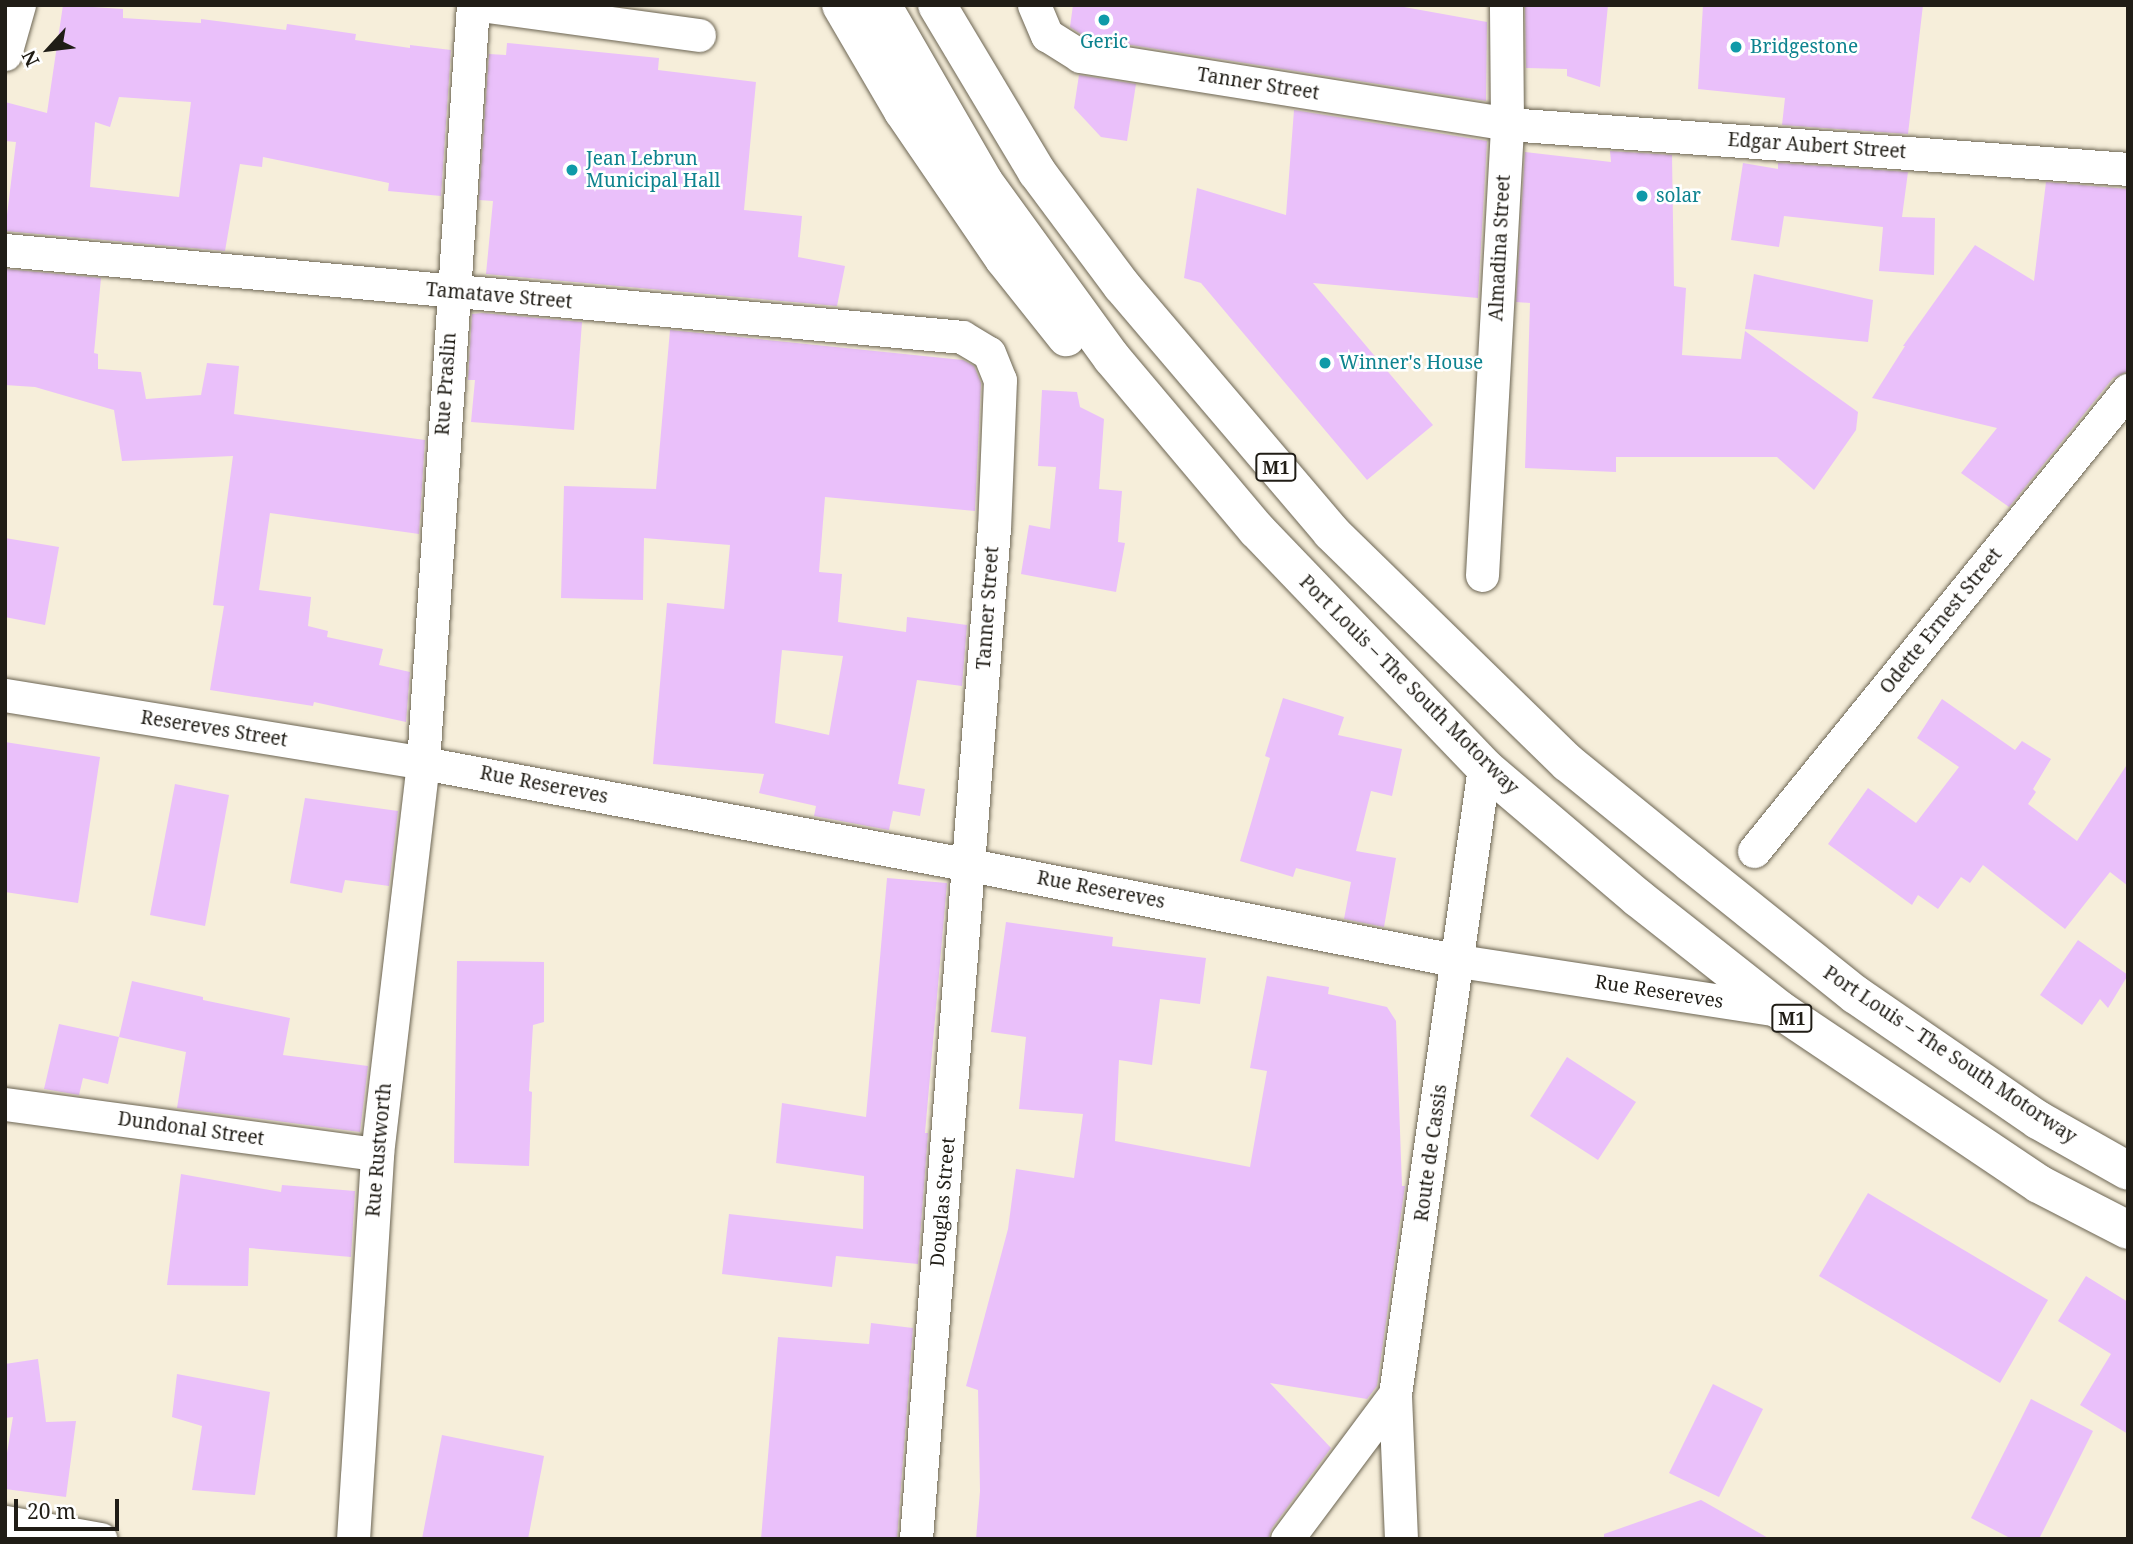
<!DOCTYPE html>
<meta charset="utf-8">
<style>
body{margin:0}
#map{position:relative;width:2133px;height:1544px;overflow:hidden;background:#f6eeda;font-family:"Noto Serif",serif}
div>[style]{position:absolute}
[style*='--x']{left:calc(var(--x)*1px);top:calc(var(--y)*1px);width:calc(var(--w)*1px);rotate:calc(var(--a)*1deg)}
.building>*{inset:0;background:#eac0fa}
.roads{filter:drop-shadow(0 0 2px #6c6553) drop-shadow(0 0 2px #6c6553)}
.minor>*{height:33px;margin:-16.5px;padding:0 16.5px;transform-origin:16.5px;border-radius:16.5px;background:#fff}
.trunk>*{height:38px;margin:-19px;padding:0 19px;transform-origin:19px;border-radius:19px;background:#fff}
.dots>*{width:19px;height:19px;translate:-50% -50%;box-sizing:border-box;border:4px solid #fff;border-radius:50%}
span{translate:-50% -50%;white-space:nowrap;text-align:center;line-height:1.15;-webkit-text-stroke:5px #fff;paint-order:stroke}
.shield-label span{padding:2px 5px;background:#fff;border:2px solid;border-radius:5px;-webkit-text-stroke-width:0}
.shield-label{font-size:18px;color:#201d16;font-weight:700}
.culture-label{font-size:19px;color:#0d838f}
.left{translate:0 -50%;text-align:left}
.street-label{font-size:19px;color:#201d16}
.frame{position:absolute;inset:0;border:7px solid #201d16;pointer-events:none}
.north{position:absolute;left:14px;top:14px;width:70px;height:70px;-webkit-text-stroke:5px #fff;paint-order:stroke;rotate:243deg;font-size:19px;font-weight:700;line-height:28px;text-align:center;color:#201d16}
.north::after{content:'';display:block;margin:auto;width:24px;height:32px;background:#201d16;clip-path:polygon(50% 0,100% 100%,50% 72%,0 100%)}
.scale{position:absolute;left:14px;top:1499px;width:105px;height:32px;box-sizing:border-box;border:4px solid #201d16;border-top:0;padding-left:9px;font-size:21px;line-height:24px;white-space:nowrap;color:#201d16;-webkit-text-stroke:5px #fff;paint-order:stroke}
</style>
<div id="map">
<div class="building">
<i style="clip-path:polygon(evenodd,63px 5px,123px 9px,123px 18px,201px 23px,201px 19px,286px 30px,287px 24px,356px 34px,355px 40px,410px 48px,410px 45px,451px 50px,441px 196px,388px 191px,389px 183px,263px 157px,262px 167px,240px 164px,225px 251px,5px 231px,16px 142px,5px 141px,5px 102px,47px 113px,63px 5px,119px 97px,191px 102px,179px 197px,90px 187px,95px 122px,110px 127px,119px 97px)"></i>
<i style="clip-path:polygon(1073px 5px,1393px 5px,1487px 22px,1486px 101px,1087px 38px,1070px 27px)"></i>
<i style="clip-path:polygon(1525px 5px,1608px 5px,1600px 87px,1567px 76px,1567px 69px,1526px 68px)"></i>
<i style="clip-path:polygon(1703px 5px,1923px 5px,1908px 134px,1782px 125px,1785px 98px,1698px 89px)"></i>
<i style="clip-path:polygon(507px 43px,659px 58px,658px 70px,756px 82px,744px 210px,802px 216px,798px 257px,845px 266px,837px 306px,486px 274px,493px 201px,479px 200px,489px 54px,506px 55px)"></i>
<i style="clip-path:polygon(1079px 75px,1136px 84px,1127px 141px,1101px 137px,1074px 108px)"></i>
<i style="clip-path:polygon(1294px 110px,1487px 141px,1478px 298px,1313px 283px,1433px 425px,1367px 480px,1201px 283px,1184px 278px,1197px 188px,1286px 215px)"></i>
<i style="clip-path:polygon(1610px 151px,1672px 155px,1674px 286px,1686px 288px,1682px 355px,1741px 359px,1745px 331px,1858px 412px,1856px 430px,1814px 490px,1777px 457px,1616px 457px,1616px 472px,1525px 468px,1530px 303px,1516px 302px,1525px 152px,1611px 162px)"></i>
<i style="clip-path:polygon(1743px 163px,1778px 169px,1778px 163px,1908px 172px,1902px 217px,1935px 218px,1934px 275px,1879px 271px,1883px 227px,1784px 216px,1779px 247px,1731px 240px)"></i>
<i style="clip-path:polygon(2046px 182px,2128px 189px,2128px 371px,2113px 378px,2009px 507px,1961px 473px,1997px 428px,1872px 398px,1905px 346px,1903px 346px,1975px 245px,2034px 281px)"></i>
<i style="clip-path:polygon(5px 269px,101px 278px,94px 353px,98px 354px,98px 369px,141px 372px,146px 399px,201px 395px,207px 363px,239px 366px,234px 414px,425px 440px,419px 534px,270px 513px,259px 590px,311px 597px,308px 626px,328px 631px,327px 637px,383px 649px,379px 665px,410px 672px,406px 722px,314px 702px,313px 706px,210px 690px,224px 606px,213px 605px,233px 456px,122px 461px,114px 410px,35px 387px,5px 385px)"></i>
<i style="clip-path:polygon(1754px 274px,1873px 300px,1868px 342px,1745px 329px)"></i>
<i style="clip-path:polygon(482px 313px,582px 322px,574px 430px,471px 422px,475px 380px,468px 380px,472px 314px)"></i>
<i style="clip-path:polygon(evenodd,670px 330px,963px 360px,974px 366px,981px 383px,975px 511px,825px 497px,819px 572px,842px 574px,838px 622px,906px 632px,907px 617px,967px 625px,962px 686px,917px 680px,898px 784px,925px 789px,920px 816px,893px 811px,889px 830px,814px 816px,816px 806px,759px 793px,764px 774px,653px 764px,667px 603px,724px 609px,730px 545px,644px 538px,643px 600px,561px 598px,564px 486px,656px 489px,670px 330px,782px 650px,843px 656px,829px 735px,775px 723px,782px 650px)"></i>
<i style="clip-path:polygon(1042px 390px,1077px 392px,1080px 407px,1104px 419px,1099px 489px,1122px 491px,1118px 542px,1125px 543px,1116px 592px,1021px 574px,1029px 525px,1050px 529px,1056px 467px,1038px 466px)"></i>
<i style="clip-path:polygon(5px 538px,59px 547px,45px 625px,5px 617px)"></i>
<i style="clip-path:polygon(1283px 698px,1344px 717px,1338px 735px,1402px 749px,1392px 796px,1371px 791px,1356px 851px,1396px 858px,1384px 927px,1344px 919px,1351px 882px,1296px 868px,1293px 877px,1240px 861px,1270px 758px,1265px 756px)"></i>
<i style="clip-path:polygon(1942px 699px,2015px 750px,2022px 741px,2051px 759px,2033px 789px,2036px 792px,2028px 804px,2077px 841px,2128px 763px,2128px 886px,2110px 872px,2065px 929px,1983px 865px,1970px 883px,1961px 877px,1938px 909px,1918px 895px,1912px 905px,1828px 844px,1868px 788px,1916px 823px,1959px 767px,1917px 738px)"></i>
<i style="clip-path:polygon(5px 742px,100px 757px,78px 903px,5px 892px)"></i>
<i style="clip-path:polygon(175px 784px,229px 795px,205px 926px,150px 915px)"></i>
<i style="clip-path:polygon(305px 798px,398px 811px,389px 886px,345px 880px,342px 893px,290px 883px)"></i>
<i style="clip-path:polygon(887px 878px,947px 883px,925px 1133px,928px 1133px,918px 1264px,836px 1256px,832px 1287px,722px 1274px,729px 1214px,863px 1229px,864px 1176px,776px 1163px,782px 1103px,866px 1117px)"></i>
<i style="clip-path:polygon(1006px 922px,1113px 937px,1112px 946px,1206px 958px,1200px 1004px,1160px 999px,1152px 1065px,1119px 1060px,1115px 1141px,1250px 1167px,1267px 1071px,1250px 1068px,1267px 976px,1329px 987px,1328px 994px,1387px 1007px,1396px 1021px,1402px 1186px,1405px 1186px,1377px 1386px,1367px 1399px,1270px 1383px,1331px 1448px,1272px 1528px,1268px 1539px,976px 1539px,980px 1491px,978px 1390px,966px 1386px,1008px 1229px,1016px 1169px,1074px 1178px,1083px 1114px,1019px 1109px,1026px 1037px,991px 1032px)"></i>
<i style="clip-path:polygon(2078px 940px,2128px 975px,2108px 1008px,2100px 999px,2082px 1025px,2040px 995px)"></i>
<i style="clip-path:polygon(457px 961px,544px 962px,544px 1022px,533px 1025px,529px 1091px,532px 1092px,529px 1166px,454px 1163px)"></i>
<i style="clip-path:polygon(132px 981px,203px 997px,203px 1000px,290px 1018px,283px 1055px,368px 1066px,360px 1132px,177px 1108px,186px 1052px,119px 1037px)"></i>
<i style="clip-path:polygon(59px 1024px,119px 1037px,108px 1084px,83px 1078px,79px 1095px,44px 1089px)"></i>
<i style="clip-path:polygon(1567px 1057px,1636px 1102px,1598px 1160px,1530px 1116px)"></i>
<i style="clip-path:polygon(181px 1174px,281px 1192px,282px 1185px,355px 1191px,351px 1257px,249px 1248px,248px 1286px,167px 1285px)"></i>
<i style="clip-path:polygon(1868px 1193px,2048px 1300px,2000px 1383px,1819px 1276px)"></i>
<i style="clip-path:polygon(2086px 1276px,2128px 1302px,2128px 1434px,2080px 1405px,2111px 1354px,2058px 1321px)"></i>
<i style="clip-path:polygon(871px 1323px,913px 1328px,897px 1539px,761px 1539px,778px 1337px,869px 1344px)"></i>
<i style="clip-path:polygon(38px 1359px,46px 1422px,76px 1421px,66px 1497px,5px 1489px,5px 1465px,13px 1417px,5px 1418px,5px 1364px)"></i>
<i style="clip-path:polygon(177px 1374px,270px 1392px,255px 1495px,192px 1490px,202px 1426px,172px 1417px)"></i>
<i style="clip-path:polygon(1713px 1384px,1763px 1409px,1719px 1497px,1669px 1473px)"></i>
<i style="clip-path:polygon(2031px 1399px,2093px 1431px,2039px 1539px,2012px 1539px,1971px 1518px)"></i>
<i style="clip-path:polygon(442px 1435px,544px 1456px,528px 1539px,422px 1539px)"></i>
<i style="clip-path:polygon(1701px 1500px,1770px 1539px,1604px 1539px,1604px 1534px)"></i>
</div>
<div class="roads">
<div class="minor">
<i style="--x:480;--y:5;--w:221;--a:7.8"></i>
<i style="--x:1034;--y:5;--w:33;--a:67"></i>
<i style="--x:1047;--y:35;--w:39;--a:32"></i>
<i style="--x:1080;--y:56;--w:432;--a:9"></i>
<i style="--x:1507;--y:124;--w:623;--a:4.14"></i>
<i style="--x:5;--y:54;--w:51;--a:-74.1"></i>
<i style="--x:5;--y:250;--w:961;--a:5.19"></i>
<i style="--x:962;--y:337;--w:31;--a:31"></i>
<i style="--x:989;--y:353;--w:29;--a:68"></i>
<i style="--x:1000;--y:380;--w:147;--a:92.3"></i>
<i style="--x:994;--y:527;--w:1015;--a:94.41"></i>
<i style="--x:1482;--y:575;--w:452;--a:-86.8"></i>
<i style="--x:1507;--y:124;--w:119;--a:-90.5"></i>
<i style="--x:5;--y:695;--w:423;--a:9.2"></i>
<i style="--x:423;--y:763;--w:556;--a:10.56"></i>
<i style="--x:970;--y:865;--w:498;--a:11.1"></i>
<i style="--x:1459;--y:961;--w:325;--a:8.7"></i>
<i style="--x:1754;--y:851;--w:594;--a:-50.95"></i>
<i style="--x:5;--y:1104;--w:375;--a:7.7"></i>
<i style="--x:5;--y:1522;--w:97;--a:10.1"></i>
<i style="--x:353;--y:1539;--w:386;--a:-86.4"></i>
<i style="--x:377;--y:1154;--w:394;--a:-83.3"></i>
<i style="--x:423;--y:763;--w:760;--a:-86.23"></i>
<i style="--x:1287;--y:1539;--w:181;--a:-53.3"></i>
<i style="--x:1401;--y:1539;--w:145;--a:-92.4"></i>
<i style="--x:1395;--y:1394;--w:633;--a:-81.92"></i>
</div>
<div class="trunk">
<i style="--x:841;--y:5;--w:123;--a:59.7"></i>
<i style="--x:903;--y:111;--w:179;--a:55.7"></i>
<i style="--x:1004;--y:259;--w:100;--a:51.5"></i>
<i style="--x:882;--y:5;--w:204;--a:60"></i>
<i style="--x:984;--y:182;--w:218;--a:54"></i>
<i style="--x:1112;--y:358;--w:225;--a:49.9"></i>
<i style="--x:1257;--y:530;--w:328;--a:46.2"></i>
<i style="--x:1484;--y:767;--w:202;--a:40.4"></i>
<i style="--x:1638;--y:898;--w:181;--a:38.3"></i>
<i style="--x:1780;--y:1010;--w:312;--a:33.9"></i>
<i style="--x:2039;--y:1184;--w:100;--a:27.3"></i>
<i style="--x:937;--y:5;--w:195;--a:59.1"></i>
<i style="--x:1037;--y:172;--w:142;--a:53.3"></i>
<i style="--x:1122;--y:286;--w:323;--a:49.6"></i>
<i style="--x:1331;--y:532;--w:331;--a:44.3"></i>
<i style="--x:1568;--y:763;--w:159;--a:39.1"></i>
<i style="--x:1691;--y:863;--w:211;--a:38.7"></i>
<i style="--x:1856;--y:995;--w:221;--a:34.5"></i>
<i style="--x:2038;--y:1120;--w:103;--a:29.5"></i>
</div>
</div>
<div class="dots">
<i style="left:1104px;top:20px;background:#0f9aa8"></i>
<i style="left:1736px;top:47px;background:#0f9aa8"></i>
<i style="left:572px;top:170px;background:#0f9aa8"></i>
<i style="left:1642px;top:196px;background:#0f9aa8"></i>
<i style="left:1325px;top:363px;background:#0f9aa8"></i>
</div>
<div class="shield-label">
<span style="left:1276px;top:467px">M1</span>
<span style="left:1792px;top:1018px">M1</span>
</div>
<div class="culture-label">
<span style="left:1104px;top:42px">Geric</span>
<span class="left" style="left:1750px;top:47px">Bridgestone</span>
<span class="left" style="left:586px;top:170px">Jean Lebrun<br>Municipal Hall</span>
<span class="left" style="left:1656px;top:196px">solar</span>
<span class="left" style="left:1339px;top:363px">Winner's House</span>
</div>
<div class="street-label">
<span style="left:1258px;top:84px;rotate:9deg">Tanner Street</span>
<span style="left:1817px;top:146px;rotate:4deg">Edgar Aubert Street</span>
<span style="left:1500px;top:248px;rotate:-87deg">Almadina Street</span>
<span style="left:499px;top:296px;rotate:5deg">Tamatave Street</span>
<span style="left:446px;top:384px;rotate:-86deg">Rue Praslin</span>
<span style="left:988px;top:608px;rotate:-86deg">Tanner Street</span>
<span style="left:1941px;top:621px;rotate:-51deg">Odette Ernest Street</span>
<span style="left:1409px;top:685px;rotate:45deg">Port Louis – The South Motorway</span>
<span style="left:214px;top:729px;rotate:9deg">Resereves Street</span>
<span style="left:544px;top:785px;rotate:11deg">Rue Resereves</span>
<span style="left:1101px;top:890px;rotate:11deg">Rue Resereves</span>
<span style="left:1659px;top:992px;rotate:9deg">Rue Resereves</span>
<span style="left:1950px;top:1055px;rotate:34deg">Port Louis – The South Motorway</span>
<span style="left:191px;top:1129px;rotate:8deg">Dundonal Street</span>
<span style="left:379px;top:1150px;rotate:-85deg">Rue Rustworth</span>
<span style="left:1431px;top:1153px;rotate:-82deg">Route de Cassis</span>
<span style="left:943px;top:1202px;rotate:-85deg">Douglas Street</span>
</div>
<div class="frame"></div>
<div class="north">N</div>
<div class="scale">20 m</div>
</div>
